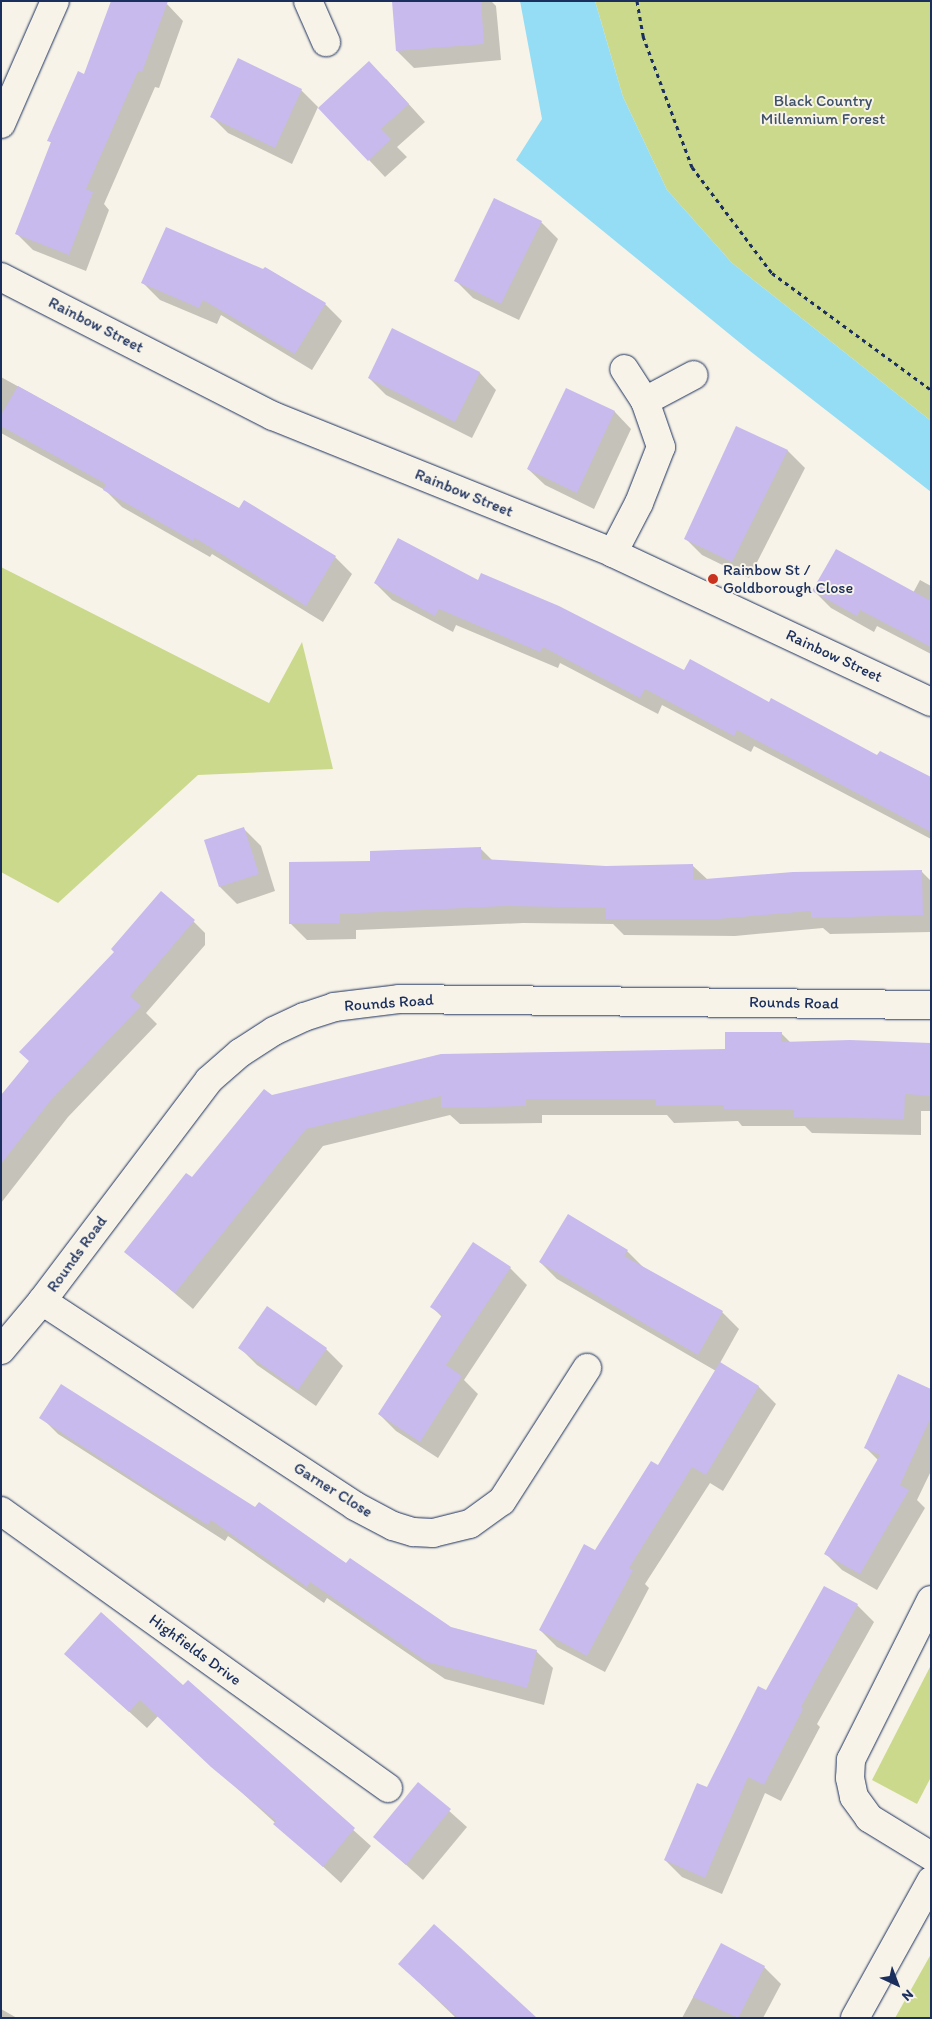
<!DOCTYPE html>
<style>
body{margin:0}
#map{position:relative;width:932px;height:2019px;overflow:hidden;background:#f7f3e8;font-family:Itim,sans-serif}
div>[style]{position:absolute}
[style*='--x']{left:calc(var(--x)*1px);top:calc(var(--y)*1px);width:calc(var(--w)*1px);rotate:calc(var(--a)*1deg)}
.green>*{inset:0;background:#cbd98d}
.water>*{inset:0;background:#94ddf5}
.shadow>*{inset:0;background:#0003}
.building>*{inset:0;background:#c8baec}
.path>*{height:3px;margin-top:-1.5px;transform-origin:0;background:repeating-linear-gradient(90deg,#1b2f5e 0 4px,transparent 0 8px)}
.roads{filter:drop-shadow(0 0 1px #1b2f5e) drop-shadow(0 0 1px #1b2f5e)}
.minor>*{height:28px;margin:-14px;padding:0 14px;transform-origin:14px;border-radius:14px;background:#f7f3e8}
.dots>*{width:14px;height:14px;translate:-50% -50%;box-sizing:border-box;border:2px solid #f7f3e8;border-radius:50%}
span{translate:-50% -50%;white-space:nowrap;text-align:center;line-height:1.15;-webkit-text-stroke:4px #f7f3e8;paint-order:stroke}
.park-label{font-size:16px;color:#3e5167}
.street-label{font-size:16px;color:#1b2f5e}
.poi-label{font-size:16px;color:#1b2f5e}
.left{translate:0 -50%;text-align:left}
.frame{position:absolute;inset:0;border:2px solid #1b2f5e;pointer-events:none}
.north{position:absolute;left:872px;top:1959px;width:50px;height:50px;-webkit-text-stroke:4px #f7f3e8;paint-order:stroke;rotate:137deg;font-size:14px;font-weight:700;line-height:20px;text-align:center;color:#1b2f5e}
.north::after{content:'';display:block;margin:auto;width:18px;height:22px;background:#1b2f5e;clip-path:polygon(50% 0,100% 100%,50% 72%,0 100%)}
</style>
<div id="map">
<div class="green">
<i style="clip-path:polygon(595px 1px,931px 1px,931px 421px,732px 263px,667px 190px,623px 97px)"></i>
<i style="clip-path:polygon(1px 567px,269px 703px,302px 642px,333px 769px,198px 775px,58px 903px,1px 872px)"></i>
<i style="clip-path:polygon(931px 1665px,931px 1777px,917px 1804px,872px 1780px)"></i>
<i style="clip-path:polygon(931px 1954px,931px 2018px,895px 2018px)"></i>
</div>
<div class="water">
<i style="clip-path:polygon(520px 1px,595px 1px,623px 97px,667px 190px,732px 263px,931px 421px,931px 492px,750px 351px,516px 160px,542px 119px)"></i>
</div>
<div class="shadow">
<i style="clip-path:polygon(393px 1px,491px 1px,496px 6px,501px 60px,414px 68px,397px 51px)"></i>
<i style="clip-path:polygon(167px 4px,183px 21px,159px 88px,155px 87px,104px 204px,109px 210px,86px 271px,33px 250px,16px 233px,52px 143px,49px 141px,85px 75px)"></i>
<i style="clip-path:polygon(238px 60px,301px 90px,318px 107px,292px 164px,228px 133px,211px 116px)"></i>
<i style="clip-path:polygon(386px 79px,425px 122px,397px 147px,407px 157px,385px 177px,369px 160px)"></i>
<i style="clip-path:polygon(541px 222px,558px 239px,519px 320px,473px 298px,456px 281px)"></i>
<i style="clip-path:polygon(143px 283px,325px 304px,342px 321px,312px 370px,221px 315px,217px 324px,160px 300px)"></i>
<i style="clip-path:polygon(393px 330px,480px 373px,496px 390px,472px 438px,386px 395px,369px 378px)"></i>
<i style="clip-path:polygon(1px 377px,240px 509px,335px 557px,352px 574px,323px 622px,212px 554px,210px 557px,122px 507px,105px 490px,1px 433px)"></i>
<i style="clip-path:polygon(566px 390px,615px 412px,631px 429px,594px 509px,545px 485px,528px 469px)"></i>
<i style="clip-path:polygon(736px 428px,788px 451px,805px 468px,749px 578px,702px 555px,686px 539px)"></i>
<i style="clip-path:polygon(920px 580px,931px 586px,931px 654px,877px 626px,874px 632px,831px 608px,814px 591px,913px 593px)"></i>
<i style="clip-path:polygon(478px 582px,684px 672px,770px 704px,878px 757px,931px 778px,931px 839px,754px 746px,751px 752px,662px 705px,658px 714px,560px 663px,558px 668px,456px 625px,453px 632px,392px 600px,375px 583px)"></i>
<i style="clip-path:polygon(244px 829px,261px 846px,275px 891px,237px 904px,220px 887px)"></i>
<i style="clip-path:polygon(480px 848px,493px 861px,606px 867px,692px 865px,708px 880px,922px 872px,931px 881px,931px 932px,830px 934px,823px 928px,735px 936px,624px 935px,613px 924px,523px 923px,356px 930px,356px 939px,307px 940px,290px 923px,372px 862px)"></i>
<i style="clip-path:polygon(188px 916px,205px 933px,205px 945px,146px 1013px,157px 1024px,68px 1117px,1px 1203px,1px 1097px,115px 952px)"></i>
<i style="clip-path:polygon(781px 1033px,791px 1043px,931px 1046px,931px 1111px,921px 1111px,921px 1135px,812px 1133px,805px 1126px,742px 1126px,738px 1121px,674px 1123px,667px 1115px,542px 1115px,542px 1123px,460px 1124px,450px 1115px,323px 1146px,193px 1309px,126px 1252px,272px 1097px,726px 1050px)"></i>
<i style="clip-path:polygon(627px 1251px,644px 1268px,722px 1312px,739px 1329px,720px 1363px,759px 1387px,776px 1404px,723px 1491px,710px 1483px,645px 1584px,649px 1588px,605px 1672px,557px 1647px,540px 1630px,658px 1466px,716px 1371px,557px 1279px,540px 1262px)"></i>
<i style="clip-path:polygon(510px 1268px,527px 1285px,464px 1380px,478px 1394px,438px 1458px,396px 1431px,379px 1414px,442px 1317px,432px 1307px)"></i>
<i style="clip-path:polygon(267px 1308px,326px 1349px,343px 1366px,316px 1406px,257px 1365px,240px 1348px)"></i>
<i style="clip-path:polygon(931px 1390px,931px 1471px,917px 1500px,925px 1508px,877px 1590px,842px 1570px,825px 1553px,878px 1460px,865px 1447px)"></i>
<i style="clip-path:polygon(41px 1417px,256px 1508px,451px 1628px,536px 1651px,553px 1668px,544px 1705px,445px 1679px,327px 1598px,324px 1603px,228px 1536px,225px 1541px,58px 1434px)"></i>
<i style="clip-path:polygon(857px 1605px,874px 1622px,817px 1724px,820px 1727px,781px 1801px,765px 1793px,722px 1894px,682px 1877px,665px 1860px,767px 1692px)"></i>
<i style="clip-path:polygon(66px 1654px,183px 1687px,188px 1681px,371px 1846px,341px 1883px,158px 1716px,147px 1728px)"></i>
<i style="clip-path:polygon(419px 1784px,467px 1827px,423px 1880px,375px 1837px)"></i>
<i style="clip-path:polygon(721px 1945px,764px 1967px,781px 1984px,763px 2018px,682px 2018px)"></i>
<i style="clip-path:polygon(400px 1964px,534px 2018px,456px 2018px)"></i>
<i style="clip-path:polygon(1px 2009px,17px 2018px,1px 2018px)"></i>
</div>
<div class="building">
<i style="clip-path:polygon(111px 1px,168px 1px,142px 72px,138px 71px,86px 189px,93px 192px,69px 255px,15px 234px,51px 142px,47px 141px,78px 71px,84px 74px)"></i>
<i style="clip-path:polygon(392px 1px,481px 1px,484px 44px,396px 51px)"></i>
<i style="clip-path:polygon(238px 58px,302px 89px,275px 148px,210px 117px)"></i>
<i style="clip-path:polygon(369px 61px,409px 104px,381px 129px,391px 139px,368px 161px,318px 108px)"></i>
<i style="clip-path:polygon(494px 198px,542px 221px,501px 304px,454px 281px)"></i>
<i style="clip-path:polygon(166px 227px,263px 269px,265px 267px,326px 303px,295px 354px,203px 300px,199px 308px,141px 283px)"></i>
<i style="clip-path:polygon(392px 328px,480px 372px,455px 422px,368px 378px)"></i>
<i style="clip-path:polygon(18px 386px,239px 508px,244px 500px,336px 556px,306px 606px,195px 538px,193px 541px,103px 490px,106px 484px,1px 426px,1px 415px)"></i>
<i style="clip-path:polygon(566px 388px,615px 411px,577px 493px,527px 469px)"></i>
<i style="clip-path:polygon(736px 426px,788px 450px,732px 562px,684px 539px)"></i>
<i style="clip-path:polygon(398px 538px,478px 580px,481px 573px,559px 606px,684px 670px,690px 659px,769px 702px,771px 698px,877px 755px,880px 751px,931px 777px,931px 832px,737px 730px,734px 736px,645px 689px,640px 698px,543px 647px,540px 652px,439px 609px,435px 616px,374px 583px)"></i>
<i style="clip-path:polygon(836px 549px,931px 601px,931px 647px,860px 610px,857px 616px,812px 591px)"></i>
<i style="clip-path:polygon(244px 827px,259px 874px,219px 887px,204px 840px)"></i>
<i style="clip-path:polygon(481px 847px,481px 859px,606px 866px,693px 864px,693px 880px,793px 872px,922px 870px,923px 915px,811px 918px,811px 911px,718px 919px,606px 919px,606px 908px,506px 906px,340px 914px,340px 923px,289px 924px,289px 862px,370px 861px,370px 851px)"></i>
<i style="clip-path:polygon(161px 891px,195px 920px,130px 996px,141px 1006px,51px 1100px,1px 1164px,1px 1095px,29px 1061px,19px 1052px,114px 952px,111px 949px)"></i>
<i style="clip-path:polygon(725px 1032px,782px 1032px,781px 1042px,850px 1040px,931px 1043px,931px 1096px,905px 1094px,904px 1119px,794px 1117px,794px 1110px,724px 1109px,724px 1105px,656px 1106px,656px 1099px,526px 1099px,526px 1106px,441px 1108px,441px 1096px,306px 1129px,175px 1293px,124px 1252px,186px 1173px,192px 1177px,264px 1089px,272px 1095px,441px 1054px,725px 1049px)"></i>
<i style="clip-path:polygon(568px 1214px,628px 1250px,624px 1256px,723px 1311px,698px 1355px,539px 1262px)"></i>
<i style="clip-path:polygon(473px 1242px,511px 1267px,446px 1365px,462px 1376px,420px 1442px,378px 1414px,442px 1315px,430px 1307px)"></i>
<i style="clip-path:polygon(267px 1306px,327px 1348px,298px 1390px,238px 1348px)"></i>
<i style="clip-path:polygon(720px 1362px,759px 1386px,706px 1475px,692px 1467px,629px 1568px,633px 1570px,587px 1656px,539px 1630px,584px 1544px,595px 1550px,651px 1461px,658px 1465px)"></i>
<i style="clip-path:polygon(898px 1374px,931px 1389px,931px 1417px,900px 1485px,909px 1490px,860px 1574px,824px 1554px,880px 1455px,864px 1448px)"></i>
<i style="clip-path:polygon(61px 1384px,255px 1507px,259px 1502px,346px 1563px,350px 1558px,451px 1627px,537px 1650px,527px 1688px,427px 1662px,310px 1582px,307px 1587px,211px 1520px,208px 1525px,145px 1487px,39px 1418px)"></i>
<i style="clip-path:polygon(824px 1586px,858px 1604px,801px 1707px,803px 1709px,764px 1785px,748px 1777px,705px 1878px,664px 1860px,697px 1783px,707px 1787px,758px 1686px,766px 1690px)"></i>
<i style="clip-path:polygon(101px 1612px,183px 1685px,188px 1680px,355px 1828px,323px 1867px,273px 1824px,276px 1821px,211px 1767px,140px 1700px,129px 1712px,64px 1654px)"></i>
<i style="clip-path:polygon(418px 1782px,451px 1809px,406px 1865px,373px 1837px)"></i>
<i style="clip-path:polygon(434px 1924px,462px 1949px,537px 2018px,458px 2018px,398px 1964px)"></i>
<i style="clip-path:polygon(721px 1943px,765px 1966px,738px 2018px,693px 1997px)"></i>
</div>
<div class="path">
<i style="--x:637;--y:1;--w:36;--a:80"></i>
<i style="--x:643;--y:36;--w:140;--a:69.5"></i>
<i style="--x:692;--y:167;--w:133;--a:53"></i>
<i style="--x:772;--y:273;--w:197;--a:36.3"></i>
</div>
<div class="roads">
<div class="minor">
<i style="--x:308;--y:1;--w:45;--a:66.3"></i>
<i style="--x:1;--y:124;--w:134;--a:-66.3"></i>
<i style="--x:1;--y:277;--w:305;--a:27.1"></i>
<i style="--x:273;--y:416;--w:367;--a:21.9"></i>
<i style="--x:613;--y:553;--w:351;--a:25.1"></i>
<i style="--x:645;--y:401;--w:55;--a:-28"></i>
<i style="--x:613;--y:553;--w:56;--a:-62.5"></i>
<i style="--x:639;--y:503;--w:60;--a:-68.6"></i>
<i style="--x:661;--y:447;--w:49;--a:-109.2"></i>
<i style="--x:645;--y:401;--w:38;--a:-123"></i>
<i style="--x:42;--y:1301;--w:374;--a:33.2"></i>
<i style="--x:355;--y:1506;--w:43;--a:27.8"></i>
<i style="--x:393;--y:1526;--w:21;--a:17"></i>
<i style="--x:413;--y:1532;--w:20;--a:3"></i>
<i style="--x:433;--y:1533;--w:38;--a:-14"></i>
<i style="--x:470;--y:1524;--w:39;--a:-36"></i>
<i style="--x:502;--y:1501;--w:158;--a:-57.4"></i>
<i style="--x:1;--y:1350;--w:64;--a:-50.1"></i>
<i style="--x:42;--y:1301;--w:277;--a:-52.9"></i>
<i style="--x:209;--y:1080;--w:41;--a:-41.1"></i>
<i style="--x:240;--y:1053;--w:40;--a:-32.9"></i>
<i style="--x:274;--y:1031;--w:33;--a:-25"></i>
<i style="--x:304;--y:1017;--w:32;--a:-18"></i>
<i style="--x:334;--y:1007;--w:65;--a:-7"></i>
<i style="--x:399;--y:999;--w:532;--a:0.65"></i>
<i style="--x:1;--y:1511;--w:476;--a:35.6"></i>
<i style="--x:931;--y:1600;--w:179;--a:116.6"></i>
<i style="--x:851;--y:1760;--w:18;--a:93"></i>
<i style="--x:850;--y:1778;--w:19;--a:78"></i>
<i style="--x:854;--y:1797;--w:26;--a:54"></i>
<i style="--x:869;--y:1818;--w:73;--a:31.5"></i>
<i style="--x:855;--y:2018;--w:157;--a:-61"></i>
</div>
</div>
<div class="dots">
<i style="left:713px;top:579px;background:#c8321e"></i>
</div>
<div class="park-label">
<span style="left:823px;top:110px">Black Country<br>Millennium Forest</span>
</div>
<div class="street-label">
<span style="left:96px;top:325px;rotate:27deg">Rainbow Street</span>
<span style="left:464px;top:493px;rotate:22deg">Rainbow Street</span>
<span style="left:834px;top:656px;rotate:25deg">Rainbow Street</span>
<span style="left:389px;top:1003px;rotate:-4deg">Rounds Road</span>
<span style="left:794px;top:1003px;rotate:1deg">Rounds Road</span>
<span style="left:77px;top:1254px;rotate:-54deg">Rounds Road</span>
<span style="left:333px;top:1490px;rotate:32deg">Garner Close</span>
<span style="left:195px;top:1650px;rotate:36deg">Highfields Drive</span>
</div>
<div class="poi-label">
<span class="left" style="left:723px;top:579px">Rainbow St /<br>Goldborough Close</span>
</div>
<div class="frame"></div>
<div class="north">N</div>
</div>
